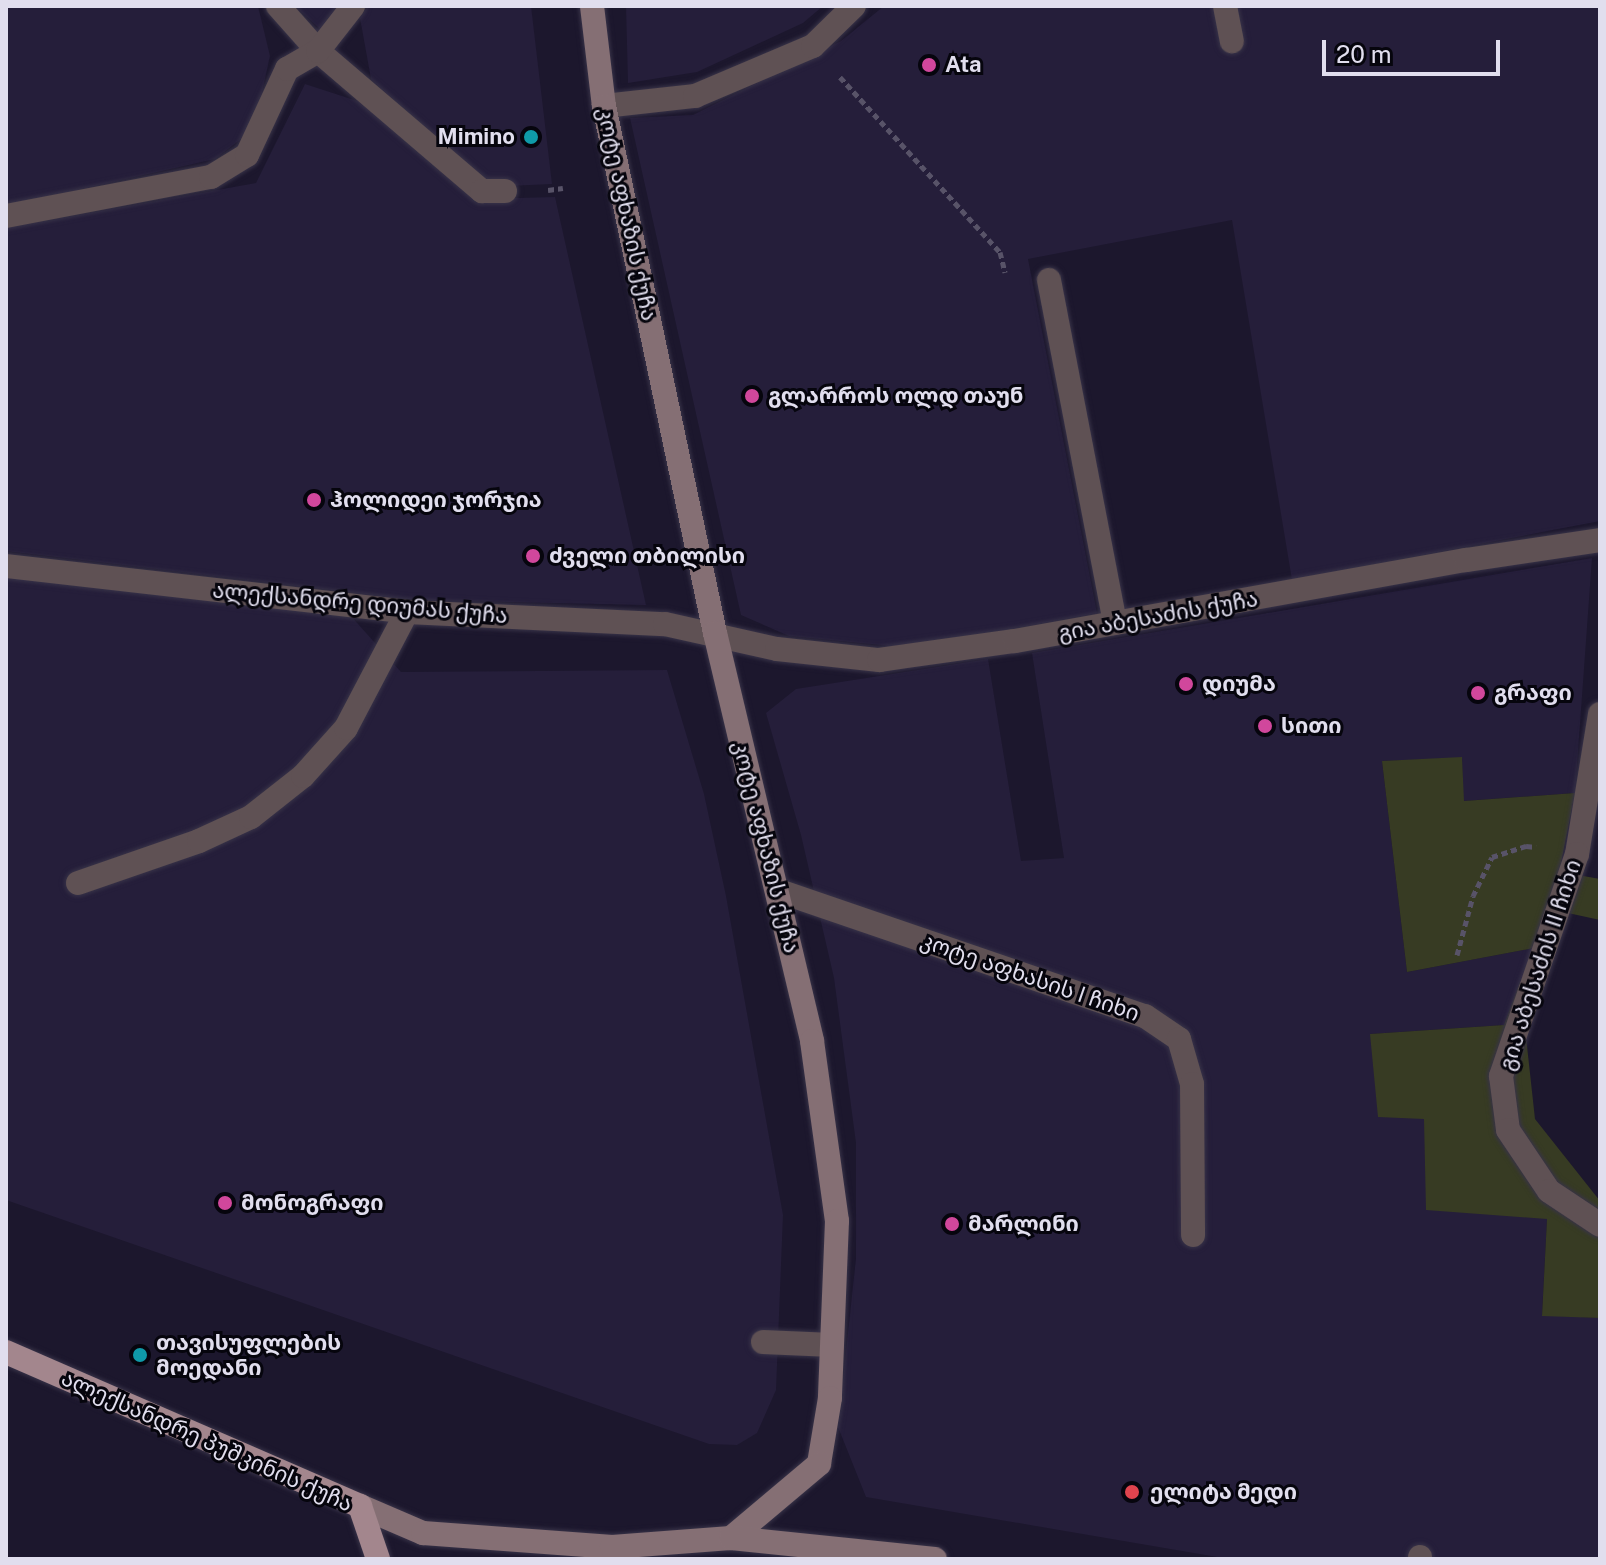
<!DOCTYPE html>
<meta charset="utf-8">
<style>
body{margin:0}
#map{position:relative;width:1606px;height:1565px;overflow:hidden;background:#1c172d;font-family:"Public Sans","Noto Sans Georgian",sans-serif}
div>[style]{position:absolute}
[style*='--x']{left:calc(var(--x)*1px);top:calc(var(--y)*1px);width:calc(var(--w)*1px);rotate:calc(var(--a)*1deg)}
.built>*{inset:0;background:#251e3a}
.green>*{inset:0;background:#373b23}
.path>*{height:5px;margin-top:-2.5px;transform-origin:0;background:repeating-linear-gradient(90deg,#585368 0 6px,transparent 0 10px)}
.roads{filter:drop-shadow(0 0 2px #383348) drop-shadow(0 0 2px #383348)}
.lane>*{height:24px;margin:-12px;padding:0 12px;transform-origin:12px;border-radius:12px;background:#5f5154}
.street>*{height:24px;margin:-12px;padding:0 12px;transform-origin:12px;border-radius:12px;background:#5f5154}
.secondary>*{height:24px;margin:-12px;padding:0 12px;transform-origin:12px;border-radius:12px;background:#856f74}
.primary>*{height:24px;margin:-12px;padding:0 12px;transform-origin:12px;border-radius:12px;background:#a3868d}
.dots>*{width:22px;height:22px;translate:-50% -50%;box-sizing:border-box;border:4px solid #06050d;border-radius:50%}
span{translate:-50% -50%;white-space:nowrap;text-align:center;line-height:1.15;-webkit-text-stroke:6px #06050d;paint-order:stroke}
.poi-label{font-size:22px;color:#e1deee;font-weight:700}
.left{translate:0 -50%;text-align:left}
.right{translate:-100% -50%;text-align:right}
.street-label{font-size:22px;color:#e1deee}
.frame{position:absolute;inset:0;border:8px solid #e1deee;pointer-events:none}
.scale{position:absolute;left:1322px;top:40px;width:178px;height:36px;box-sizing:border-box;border:4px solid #e1deee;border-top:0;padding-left:10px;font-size:24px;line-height:28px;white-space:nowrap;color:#e1deee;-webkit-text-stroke:6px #06050d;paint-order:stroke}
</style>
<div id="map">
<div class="built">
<i style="clip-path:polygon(6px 6px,258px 6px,270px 56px,254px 129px,215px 159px,6px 206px)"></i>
<i style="clip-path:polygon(295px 6px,338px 6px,320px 29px)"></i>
<i style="clip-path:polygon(368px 6px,531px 6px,552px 184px,486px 187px,371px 79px,360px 18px)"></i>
<i style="clip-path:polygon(626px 6px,823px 6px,803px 23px,697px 72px,628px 83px)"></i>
<i style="clip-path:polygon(884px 6px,1600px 6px,1600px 521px,1292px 580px,1232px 220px,1028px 259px,1097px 613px,912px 648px,789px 636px,741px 615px,630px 118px,693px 115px,841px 41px)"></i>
<i style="clip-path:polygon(305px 84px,382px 109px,476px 199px,555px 197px,646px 605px,414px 600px,6px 551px,6px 228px,256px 183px)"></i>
<i style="clip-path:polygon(1592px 558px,1575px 793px,1463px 801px,1462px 758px,1382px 761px,1407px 972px,1534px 948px,1504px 1025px,1370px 1034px,1424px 1119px,1547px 1219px,1542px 1315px,1600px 1318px,1600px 1559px,1229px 1559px,866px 1497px,838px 1427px,856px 1258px,856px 1143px,834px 978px,801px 835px,766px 713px,796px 689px,988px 659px,1021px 861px,1064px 858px,1032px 653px)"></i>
<i style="clip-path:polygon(6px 574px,350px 615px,401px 672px,667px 670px,704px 794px,726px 896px,783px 1215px,776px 1390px,757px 1433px,737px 1445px,709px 1444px,6px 1200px)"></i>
</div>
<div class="green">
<i style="clip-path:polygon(1462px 757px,1464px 801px,1575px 793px,1552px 908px,1534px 948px,1407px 972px,1382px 761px)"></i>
<i style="clip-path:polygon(1578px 875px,1600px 879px,1600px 920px,1568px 913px)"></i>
<i style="clip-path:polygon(1520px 982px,1535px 1119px,1600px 1201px,1600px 1318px,1542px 1316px,1547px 1219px,1426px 1210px,1424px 1119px,1378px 1117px,1370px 1034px,1504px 1025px)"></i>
</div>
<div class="path">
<i style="--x:840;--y:77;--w:237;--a:47.6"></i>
<i style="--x:1000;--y:252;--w:21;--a:76"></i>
<i style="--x:548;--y:190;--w:15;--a:-8"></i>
<i style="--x:1457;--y:955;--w:61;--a:-74.8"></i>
<i style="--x:1473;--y:896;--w:43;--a:-64"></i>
<i style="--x:1492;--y:857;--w:36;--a:-18"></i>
<i style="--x:1526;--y:846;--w:10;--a:6"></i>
</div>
<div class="roads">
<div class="lane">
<i style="--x:1049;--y:280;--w:349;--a:79.1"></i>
<i style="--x:1600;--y:714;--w:142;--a:99.3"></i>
<i style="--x:1577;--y:854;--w:235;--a:108.9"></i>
<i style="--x:1501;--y:1076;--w:54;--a:82.6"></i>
<i style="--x:1508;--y:1130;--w:73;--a:56.1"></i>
<i style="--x:1549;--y:1191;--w:61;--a:33.7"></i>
<i style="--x:763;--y:1342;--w:69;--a:2.5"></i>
<i style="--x:1420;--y:1559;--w:2;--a:-90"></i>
</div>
<div class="street">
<i style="--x:278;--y:6;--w:60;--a:48.4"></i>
<i style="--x:318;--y:51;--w:216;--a:40.5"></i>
<i style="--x:482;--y:191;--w:23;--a:0"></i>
<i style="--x:1225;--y:6;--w:36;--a:79"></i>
<i style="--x:604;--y:106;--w:92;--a:-6.3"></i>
<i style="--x:695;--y:96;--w:128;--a:-23"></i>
<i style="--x:813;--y:46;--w:57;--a:-44.3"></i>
<i style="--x:6;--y:216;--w:209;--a:-10.8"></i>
<i style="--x:211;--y:177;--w:42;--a:-31.4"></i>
<i style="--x:247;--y:155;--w:95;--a:-65.1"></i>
<i style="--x:287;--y:69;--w:36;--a:-30"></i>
<i style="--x:318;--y:51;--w:57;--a:-52.1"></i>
<i style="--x:6;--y:566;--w:404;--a:6.5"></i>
<i style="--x:407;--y:612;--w:258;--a:2.7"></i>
<i style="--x:665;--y:624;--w:115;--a:12.6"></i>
<i style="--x:777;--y:649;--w:103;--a:6.2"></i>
<i style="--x:879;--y:660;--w:137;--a:-8"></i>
<i style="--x:1015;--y:641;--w:458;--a:-10.2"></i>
<i style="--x:1466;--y:560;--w:135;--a:-8.5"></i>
<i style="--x:78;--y:883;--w:128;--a:-19.1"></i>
<i style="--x:199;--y:841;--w:57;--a:-24.8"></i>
<i style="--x:251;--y:817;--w:66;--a:-38.3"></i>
<i style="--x:303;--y:776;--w:64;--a:-48.1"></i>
<i style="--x:346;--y:728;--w:131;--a:-62.3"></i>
<i style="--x:779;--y:891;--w:387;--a:18.9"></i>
<i style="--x:1145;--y:1016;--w:41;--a:34.1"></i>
<i style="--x:1179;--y:1039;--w:47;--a:73.9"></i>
<i style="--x:1192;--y:1084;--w:151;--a:89.6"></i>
</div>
<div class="secondary">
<i style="--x:592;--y:6;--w:101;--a:83.2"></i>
<i style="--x:604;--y:106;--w:539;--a:78.11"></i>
<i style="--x:715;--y:633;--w:419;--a:76.6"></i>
<i style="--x:812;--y:1041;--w:182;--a:82.1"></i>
<i style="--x:837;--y:1221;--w:177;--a:92.3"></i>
<i style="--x:830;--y:1398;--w:67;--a:99.5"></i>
<i style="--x:819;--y:1464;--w:115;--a:139.9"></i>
<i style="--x:360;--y:1506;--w:69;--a:23.2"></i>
<i style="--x:423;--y:1533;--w:190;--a:4.2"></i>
<i style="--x:612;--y:1547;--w:119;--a:-4.3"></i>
<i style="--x:731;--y:1538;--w:205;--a:5.9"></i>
</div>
<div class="primary">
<i style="--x:6;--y:1352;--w:386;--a:23.5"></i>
<i style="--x:360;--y:1506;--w:56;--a:71.2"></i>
</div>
</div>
<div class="dots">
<i style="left:929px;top:65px;background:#d1479c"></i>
<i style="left:531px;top:137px;background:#0f9aa8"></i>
<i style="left:752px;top:396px;background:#d1479c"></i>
<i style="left:314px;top:500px;background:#d1479c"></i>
<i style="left:533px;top:556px;background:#d1479c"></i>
<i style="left:1186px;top:684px;background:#d1479c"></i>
<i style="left:1478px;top:693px;background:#d1479c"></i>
<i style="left:1265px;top:726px;background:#d1479c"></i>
<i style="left:225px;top:1203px;background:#d1479c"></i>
<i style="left:952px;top:1224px;background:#d1479c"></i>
<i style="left:140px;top:1355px;background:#0f9aa8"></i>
<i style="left:1132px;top:1492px;background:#e0444e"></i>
</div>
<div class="poi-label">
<span class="left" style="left:945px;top:65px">Ata</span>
<span class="right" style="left:515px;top:137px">Mimino</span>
<span class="left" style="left:768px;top:396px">გლარროს ოლდ თაუნ</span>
<span class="left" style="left:330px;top:500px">ჰოლიდეი ჯორჯია</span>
<span class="left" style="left:549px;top:556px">ძველი თბილისი</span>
<span class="left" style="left:1202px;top:684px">დიუმა</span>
<span class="left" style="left:1494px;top:693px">გრაფი</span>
<span class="left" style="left:1281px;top:726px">სითი</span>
<span class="left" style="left:241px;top:1203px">მონოგრაფი</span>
<span class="left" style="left:968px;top:1224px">მარლინი</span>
<span class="left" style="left:156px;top:1355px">თავისუფლების<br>მოედანი</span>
<span class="left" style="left:1150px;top:1492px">ელიტა მედი</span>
</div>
<div class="street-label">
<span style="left:627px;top:214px;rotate:78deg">კოტე აფხაზის ქუჩა</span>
<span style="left:360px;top:603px;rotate:5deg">ალექსანდრე დიუმას ქუჩა</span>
<span style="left:1158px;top:616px;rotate:-10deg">გია აბესაძის ქუჩა</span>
<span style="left:766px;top:847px;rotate:76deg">კოტე აფხაზის ქუჩა</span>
<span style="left:1540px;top:965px;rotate:-72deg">გია აბესაძის II ჩიხი</span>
<span style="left:1030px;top:977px;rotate:19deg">კოტე აფხასის I ჩიხი</span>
<span style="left:207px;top:1441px;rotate:24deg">ალექსანდრე პუშკინის ქუჩა</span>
</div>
<div class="frame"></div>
<div class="scale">20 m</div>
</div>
